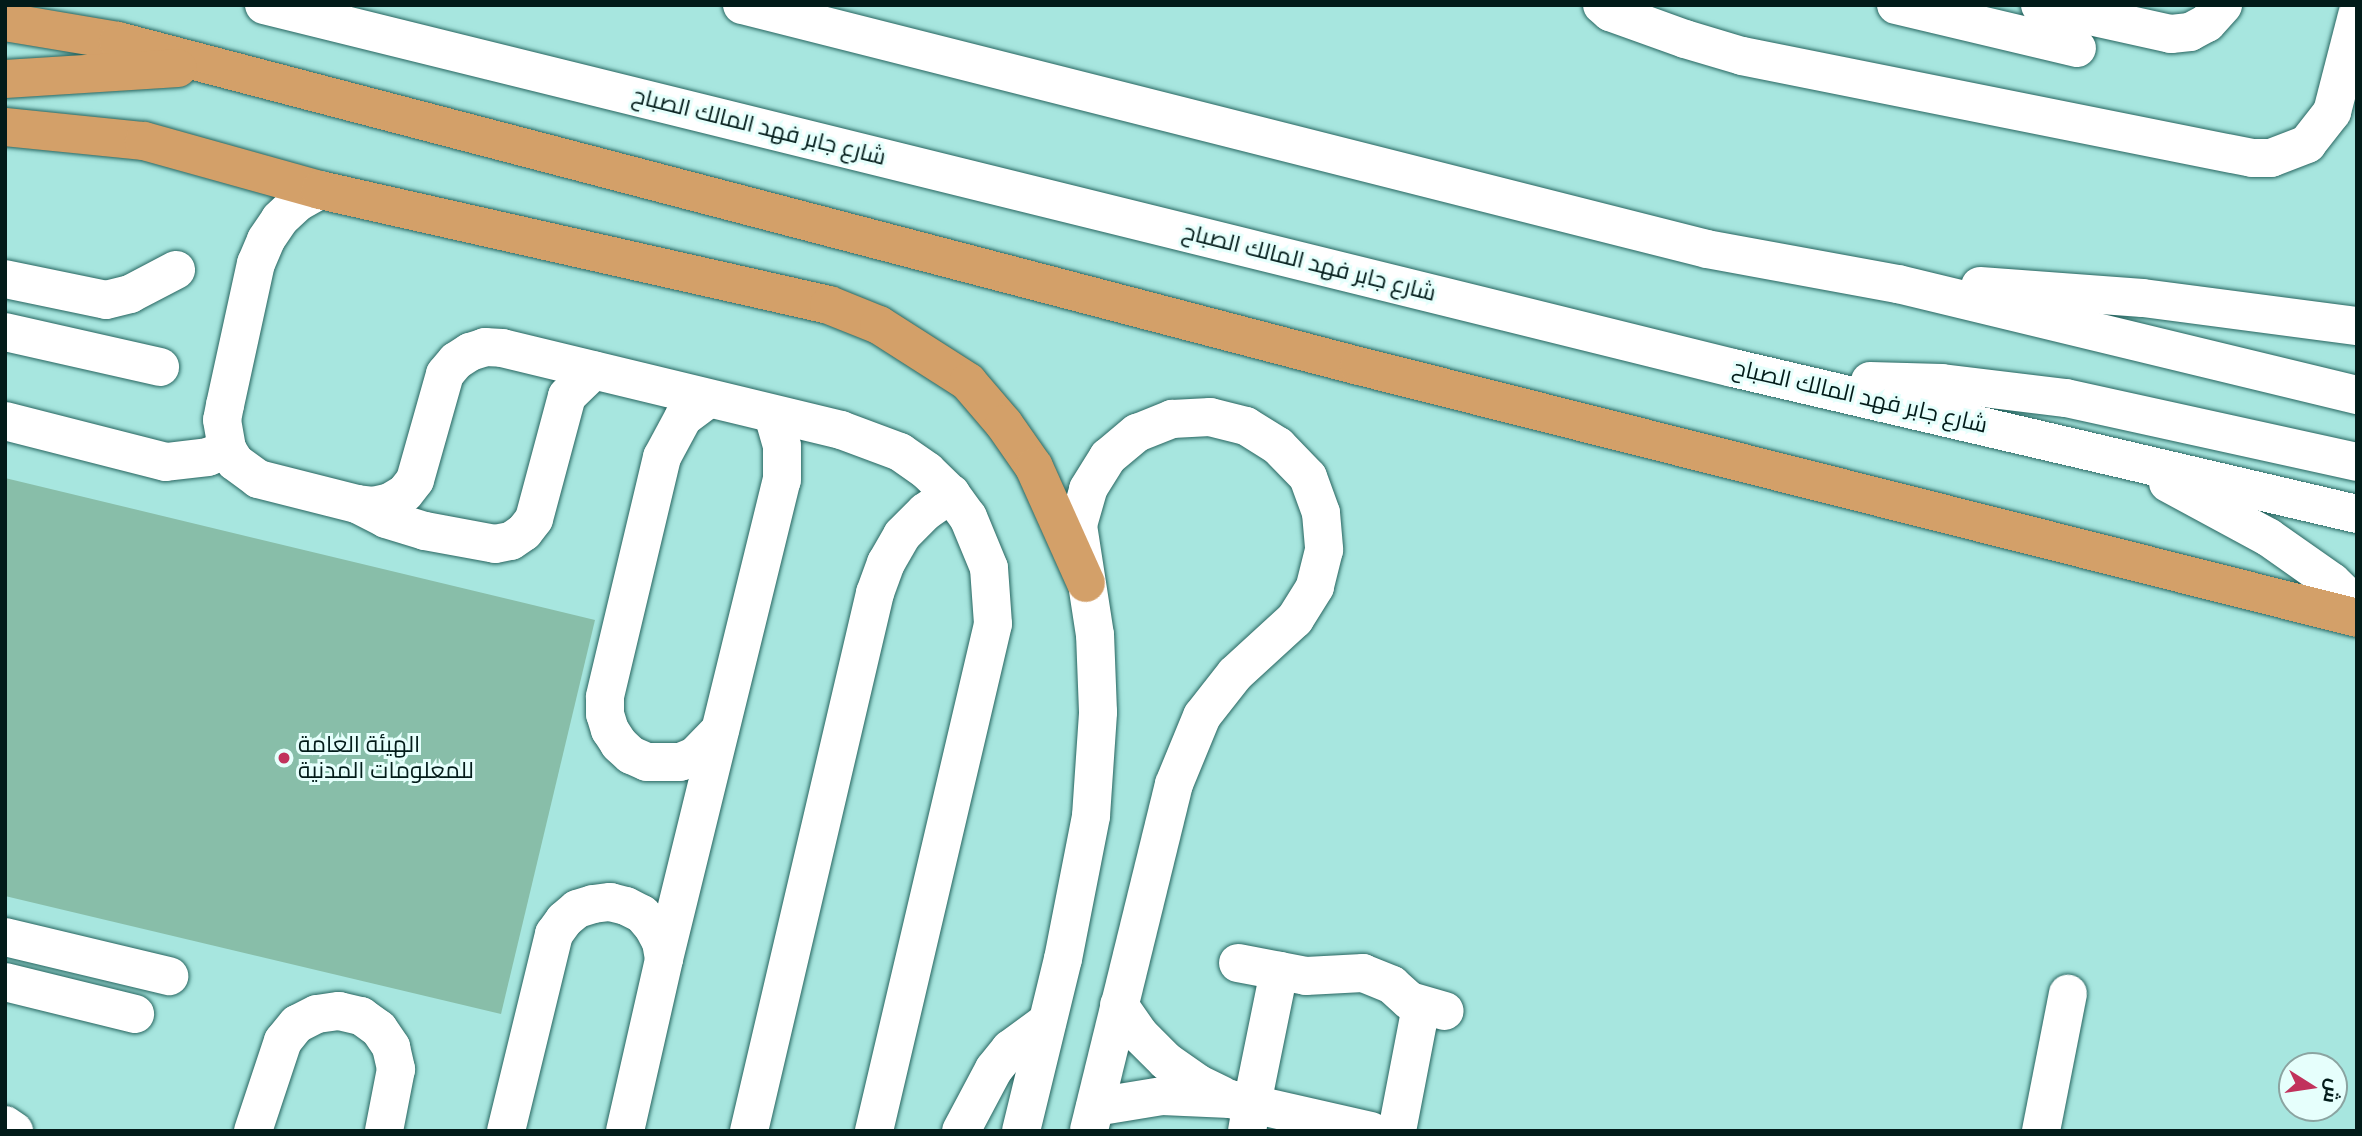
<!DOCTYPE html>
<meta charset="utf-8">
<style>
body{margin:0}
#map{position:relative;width:2362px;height:1136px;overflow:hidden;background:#a7e6df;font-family:Roboto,Cairo,sans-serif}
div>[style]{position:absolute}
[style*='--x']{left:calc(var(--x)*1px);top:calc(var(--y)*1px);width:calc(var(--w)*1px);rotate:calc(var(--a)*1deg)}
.building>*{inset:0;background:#88bea9}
.roads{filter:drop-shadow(0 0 2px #276560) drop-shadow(0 0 2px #276560)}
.minor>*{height:38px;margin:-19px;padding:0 19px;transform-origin:19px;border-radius:19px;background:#fff}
.highway>*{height:38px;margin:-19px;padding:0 19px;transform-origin:19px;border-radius:19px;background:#d3a069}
.dots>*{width:19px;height:19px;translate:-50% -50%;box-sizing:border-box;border:4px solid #e6fffc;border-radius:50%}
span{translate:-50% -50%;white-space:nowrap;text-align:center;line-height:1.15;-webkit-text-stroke:6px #e6fffc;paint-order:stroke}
.street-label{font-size:23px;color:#021b19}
.poi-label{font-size:23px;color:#021b19}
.left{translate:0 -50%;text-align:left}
.frame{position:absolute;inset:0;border:7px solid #021b19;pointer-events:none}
.north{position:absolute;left:2278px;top:1052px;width:70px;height:70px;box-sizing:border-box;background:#e6fffc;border:2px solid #8ba4a1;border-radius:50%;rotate:102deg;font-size:19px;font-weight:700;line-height:28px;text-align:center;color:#021b19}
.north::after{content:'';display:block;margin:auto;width:24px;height:32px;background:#c1325c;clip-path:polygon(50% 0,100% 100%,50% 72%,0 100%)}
</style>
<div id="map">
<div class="building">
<i style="clip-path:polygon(5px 478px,595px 620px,501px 1014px,5px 896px)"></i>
</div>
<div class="roads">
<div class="minor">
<i style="--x:264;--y:5;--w:1513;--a:13.88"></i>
<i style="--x:1733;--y:368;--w:641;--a:13.17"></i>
<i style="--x:742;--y:5;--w:995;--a:14.19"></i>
<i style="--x:1707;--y:249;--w:194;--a:10.4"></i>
<i style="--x:1898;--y:284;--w:472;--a:13.6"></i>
<i style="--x:1602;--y:5;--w:11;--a:41"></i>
<i style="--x:1610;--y:12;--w:80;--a:19.8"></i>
<i style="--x:1685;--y:39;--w:59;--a:16.6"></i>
<i style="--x:1742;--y:56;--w:520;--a:11.31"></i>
<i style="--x:2252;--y:158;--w:19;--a:0"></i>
<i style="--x:2271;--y:158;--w:39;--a:-21"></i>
<i style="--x:2307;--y:144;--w:41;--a:-52"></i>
<i style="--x:2332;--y:112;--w:100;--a:-75.5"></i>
<i style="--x:1896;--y:5;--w:186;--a:13.4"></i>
<i style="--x:2040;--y:5;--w:134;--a:12.5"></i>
<i style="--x:2171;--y:34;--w:19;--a:-6"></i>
<i style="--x:2190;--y:32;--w:19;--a:-28"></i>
<i style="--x:2207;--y:23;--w:24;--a:-48"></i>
<i style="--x:320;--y:190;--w:25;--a:151"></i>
<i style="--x:298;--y:202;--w:25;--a:137"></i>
<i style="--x:280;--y:219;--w:25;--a:124"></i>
<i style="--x:266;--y:240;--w:25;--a:113"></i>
<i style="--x:256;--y:263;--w:145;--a:102.3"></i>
<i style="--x:225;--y:405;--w:15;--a:101"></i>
<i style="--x:222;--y:420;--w:29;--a:80"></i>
<i style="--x:227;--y:449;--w:15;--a:58"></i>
<i style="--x:235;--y:462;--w:29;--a:36"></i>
<i style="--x:258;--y:479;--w:102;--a:14.2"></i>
<i style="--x:357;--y:504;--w:16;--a:7"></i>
<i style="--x:373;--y:506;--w:17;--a:-13"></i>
<i style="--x:390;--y:502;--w:17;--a:-31"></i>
<i style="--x:405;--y:493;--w:16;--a:-52"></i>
<i style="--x:415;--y:480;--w:110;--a:-74.2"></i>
<i style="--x:445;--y:374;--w:17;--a:-50"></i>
<i style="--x:456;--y:361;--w:17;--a:-33"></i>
<i style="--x:470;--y:352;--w:16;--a:-18"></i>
<i style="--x:485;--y:347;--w:17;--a:3"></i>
<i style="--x:502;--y:348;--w:349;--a:13.6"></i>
<i style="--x:841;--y:430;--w:63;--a:20.4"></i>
<i style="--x:900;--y:452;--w:33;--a:35"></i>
<i style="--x:927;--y:471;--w:33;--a:44"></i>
<i style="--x:951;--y:494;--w:29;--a:54"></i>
<i style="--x:968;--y:517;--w:55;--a:67.6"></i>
<i style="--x:989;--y:568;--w:56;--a:85.9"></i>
<i style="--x:993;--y:624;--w:521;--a:103.21"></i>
<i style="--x:5;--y:279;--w:103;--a:11.7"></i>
<i style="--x:106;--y:300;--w:25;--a:-14"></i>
<i style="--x:130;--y:294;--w:52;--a:-27.6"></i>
<i style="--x:1980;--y:286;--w:163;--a:4.2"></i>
<i style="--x:2143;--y:298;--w:216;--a:7.5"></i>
<i style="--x:5;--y:332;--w:159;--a:12.7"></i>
<i style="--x:1870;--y:381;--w:72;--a:1.6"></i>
<i style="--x:1942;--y:383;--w:125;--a:6.9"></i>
<i style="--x:2066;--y:398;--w:298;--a:12.4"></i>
<i style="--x:708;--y:399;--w:31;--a:143"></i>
<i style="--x:683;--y:418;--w:44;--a:118.3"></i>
<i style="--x:662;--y:457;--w:247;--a:103.4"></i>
<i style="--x:605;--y:697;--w:17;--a:90"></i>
<i style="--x:605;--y:714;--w:17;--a:73"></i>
<i style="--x:610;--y:730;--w:17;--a:57"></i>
<i style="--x:619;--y:744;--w:16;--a:43"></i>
<i style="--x:631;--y:755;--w:17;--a:24"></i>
<i style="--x:647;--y:762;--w:33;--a:0"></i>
<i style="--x:680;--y:762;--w:16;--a:-22"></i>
<i style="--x:695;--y:756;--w:36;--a:-46"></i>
<i style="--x:5;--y:421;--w:166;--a:14.3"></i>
<i style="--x:166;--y:462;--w:42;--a:-6.8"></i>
<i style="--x:208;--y:457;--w:21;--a:-23"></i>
<i style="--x:2168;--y:483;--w:114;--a:28.4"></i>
<i style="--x:2268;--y:537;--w:78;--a:35.1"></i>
<i style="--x:2332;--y:582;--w:35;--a:44"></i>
<i style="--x:357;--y:504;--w:33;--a:27"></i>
<i style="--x:386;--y:519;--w:41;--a:17.1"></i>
<i style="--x:425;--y:531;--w:71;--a:10.5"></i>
<i style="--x:495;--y:544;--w:16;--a:-11"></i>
<i style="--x:511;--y:541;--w:16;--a:-35"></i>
<i style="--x:524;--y:532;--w:16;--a:-52"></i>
<i style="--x:534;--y:519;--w:127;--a:-75"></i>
<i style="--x:567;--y:396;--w:37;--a:-44"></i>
<i style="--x:5;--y:937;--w:169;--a:13.4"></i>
<i style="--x:1238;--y:963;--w:69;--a:10.8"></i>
<i style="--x:1306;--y:976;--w:57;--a:-3"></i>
<i style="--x:1363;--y:973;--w:31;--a:22"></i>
<i style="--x:1392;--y:985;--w:24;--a:42"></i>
<i style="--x:1410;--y:1001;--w:36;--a:16"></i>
<i style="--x:5;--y:982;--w:134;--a:13.8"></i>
<i style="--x:1119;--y:1005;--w:37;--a:55"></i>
<i style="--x:1140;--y:1035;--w:37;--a:45"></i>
<i style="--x:1166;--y:1061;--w:38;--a:35"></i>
<i style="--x:1197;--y:1083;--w:28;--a:26"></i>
<i style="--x:1095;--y:1107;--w:68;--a:-9.3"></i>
<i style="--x:1162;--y:1096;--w:68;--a:2.5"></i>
<i style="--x:1230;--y:1099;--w:23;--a:13"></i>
<i style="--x:1252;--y:1104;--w:136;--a:-78.5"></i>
<i style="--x:5;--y:1125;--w:11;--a:34"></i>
<i style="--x:253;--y:1131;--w:95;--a:-71.6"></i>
<i style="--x:283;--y:1041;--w:22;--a:-51"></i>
<i style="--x:297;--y:1024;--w:22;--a:-27"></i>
<i style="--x:317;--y:1014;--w:22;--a:-8"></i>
<i style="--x:339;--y:1011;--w:23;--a:13"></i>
<i style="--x:361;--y:1016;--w:22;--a:36"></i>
<i style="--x:379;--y:1029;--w:22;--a:56"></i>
<i style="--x:391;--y:1047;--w:23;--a:77"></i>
<i style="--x:396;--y:1069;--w:63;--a:101"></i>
<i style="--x:506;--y:1131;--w:203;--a:-76.3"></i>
<i style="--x:554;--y:934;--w:17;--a:-54"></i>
<i style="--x:564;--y:920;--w:17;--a:-40"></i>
<i style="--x:577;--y:909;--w:17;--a:-17"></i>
<i style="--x:593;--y:904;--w:17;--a:-7"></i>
<i style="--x:610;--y:902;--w:16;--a:14"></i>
<i style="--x:626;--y:906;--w:18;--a:27"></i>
<i style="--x:642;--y:914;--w:17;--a:50"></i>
<i style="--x:653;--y:927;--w:17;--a:62"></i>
<i style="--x:661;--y:942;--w:17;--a:80"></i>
<i style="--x:625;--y:1131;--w:176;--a:-77.2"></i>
<i style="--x:664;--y:959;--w:493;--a:-76.2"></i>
<i style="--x:782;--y:480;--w:34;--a:-90"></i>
<i style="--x:782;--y:446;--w:33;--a:-106"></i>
<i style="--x:749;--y:1131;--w:553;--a:-76.82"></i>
<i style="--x:875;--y:593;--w:32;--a:-70"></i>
<i style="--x:886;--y:563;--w:32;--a:-60"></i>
<i style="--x:902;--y:535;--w:33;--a:-45"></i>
<i style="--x:925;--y:512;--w:32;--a:-35"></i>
<i style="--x:961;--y:1131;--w:70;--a:-62"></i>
<i style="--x:994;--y:1069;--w:26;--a:-51"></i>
<i style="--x:1010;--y:1049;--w:46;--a:-36.1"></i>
<i style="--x:1021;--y:1131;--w:177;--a:-76.3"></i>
<i style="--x:1063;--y:959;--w:146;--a:-78.9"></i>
<i style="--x:1091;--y:816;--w:104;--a:-86.1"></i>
<i style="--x:1098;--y:712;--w:77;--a:-92.2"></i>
<i style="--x:1095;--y:635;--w:111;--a:-98.8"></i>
<i style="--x:1078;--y:525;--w:37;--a:-74"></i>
<i style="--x:1088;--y:489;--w:38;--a:-58"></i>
<i style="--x:1108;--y:457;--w:38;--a:-40"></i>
<i style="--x:1137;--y:433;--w:38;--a:-22"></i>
<i style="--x:1172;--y:419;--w:38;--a:-3"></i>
<i style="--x:1210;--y:417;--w:37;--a:14"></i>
<i style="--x:1246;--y:426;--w:38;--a:32"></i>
<i style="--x:1278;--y:446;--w:43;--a:45.9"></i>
<i style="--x:1308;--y:477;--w:38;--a:70"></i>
<i style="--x:1321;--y:513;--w:37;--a:85"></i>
<i style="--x:1324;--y:550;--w:38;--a:104"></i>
<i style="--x:1315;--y:587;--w:38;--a:122"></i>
<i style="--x:1295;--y:619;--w:81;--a:137.5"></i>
<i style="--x:1235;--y:674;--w:53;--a:128.2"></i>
<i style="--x:1202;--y:716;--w:74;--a:112.4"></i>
<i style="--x:1174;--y:784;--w:357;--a:103.8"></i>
<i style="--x:1247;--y:1131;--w:27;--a:-80"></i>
<i style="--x:1252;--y:1104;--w:122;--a:12.8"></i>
<i style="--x:1397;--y:1131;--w:127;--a:-79.1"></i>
<i style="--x:2041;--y:1131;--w:140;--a:-78.9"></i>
</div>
<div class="highway">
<i style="--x:5;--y:22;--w:115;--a:9.5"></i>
<i style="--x:118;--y:41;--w:1283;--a:14.68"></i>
<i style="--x:1359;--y:366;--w:1029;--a:14.17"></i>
<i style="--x:5;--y:79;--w:173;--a:-3.6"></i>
<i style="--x:5;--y:127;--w:140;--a:5.8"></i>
<i style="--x:144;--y:141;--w:183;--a:15.6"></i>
<i style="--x:320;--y:190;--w:522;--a:12.73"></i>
<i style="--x:829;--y:305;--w:54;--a:21.8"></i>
<i style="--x:879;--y:325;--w:106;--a:32.6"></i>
<i style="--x:968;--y:382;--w:55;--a:49.4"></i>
<i style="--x:1004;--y:424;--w:52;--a:55.1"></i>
<i style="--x:1034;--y:467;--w:127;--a:65.9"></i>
</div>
</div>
<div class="dots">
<i style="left:284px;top:758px;background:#c1325c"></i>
</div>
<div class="street-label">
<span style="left:759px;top:127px;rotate:14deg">شارع جابر فهد المالك الصباح</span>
<span style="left:1309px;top:263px;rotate:14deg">شارع جابر فهد المالك الصباح</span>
<span style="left:1860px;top:397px;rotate:13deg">شارع جابر فهد المالك الصباح</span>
</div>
<div class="poi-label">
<span class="left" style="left:298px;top:758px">الهيئة العامة<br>للمعلومات المدنية</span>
</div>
<div class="frame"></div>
<div class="north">ش</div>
</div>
